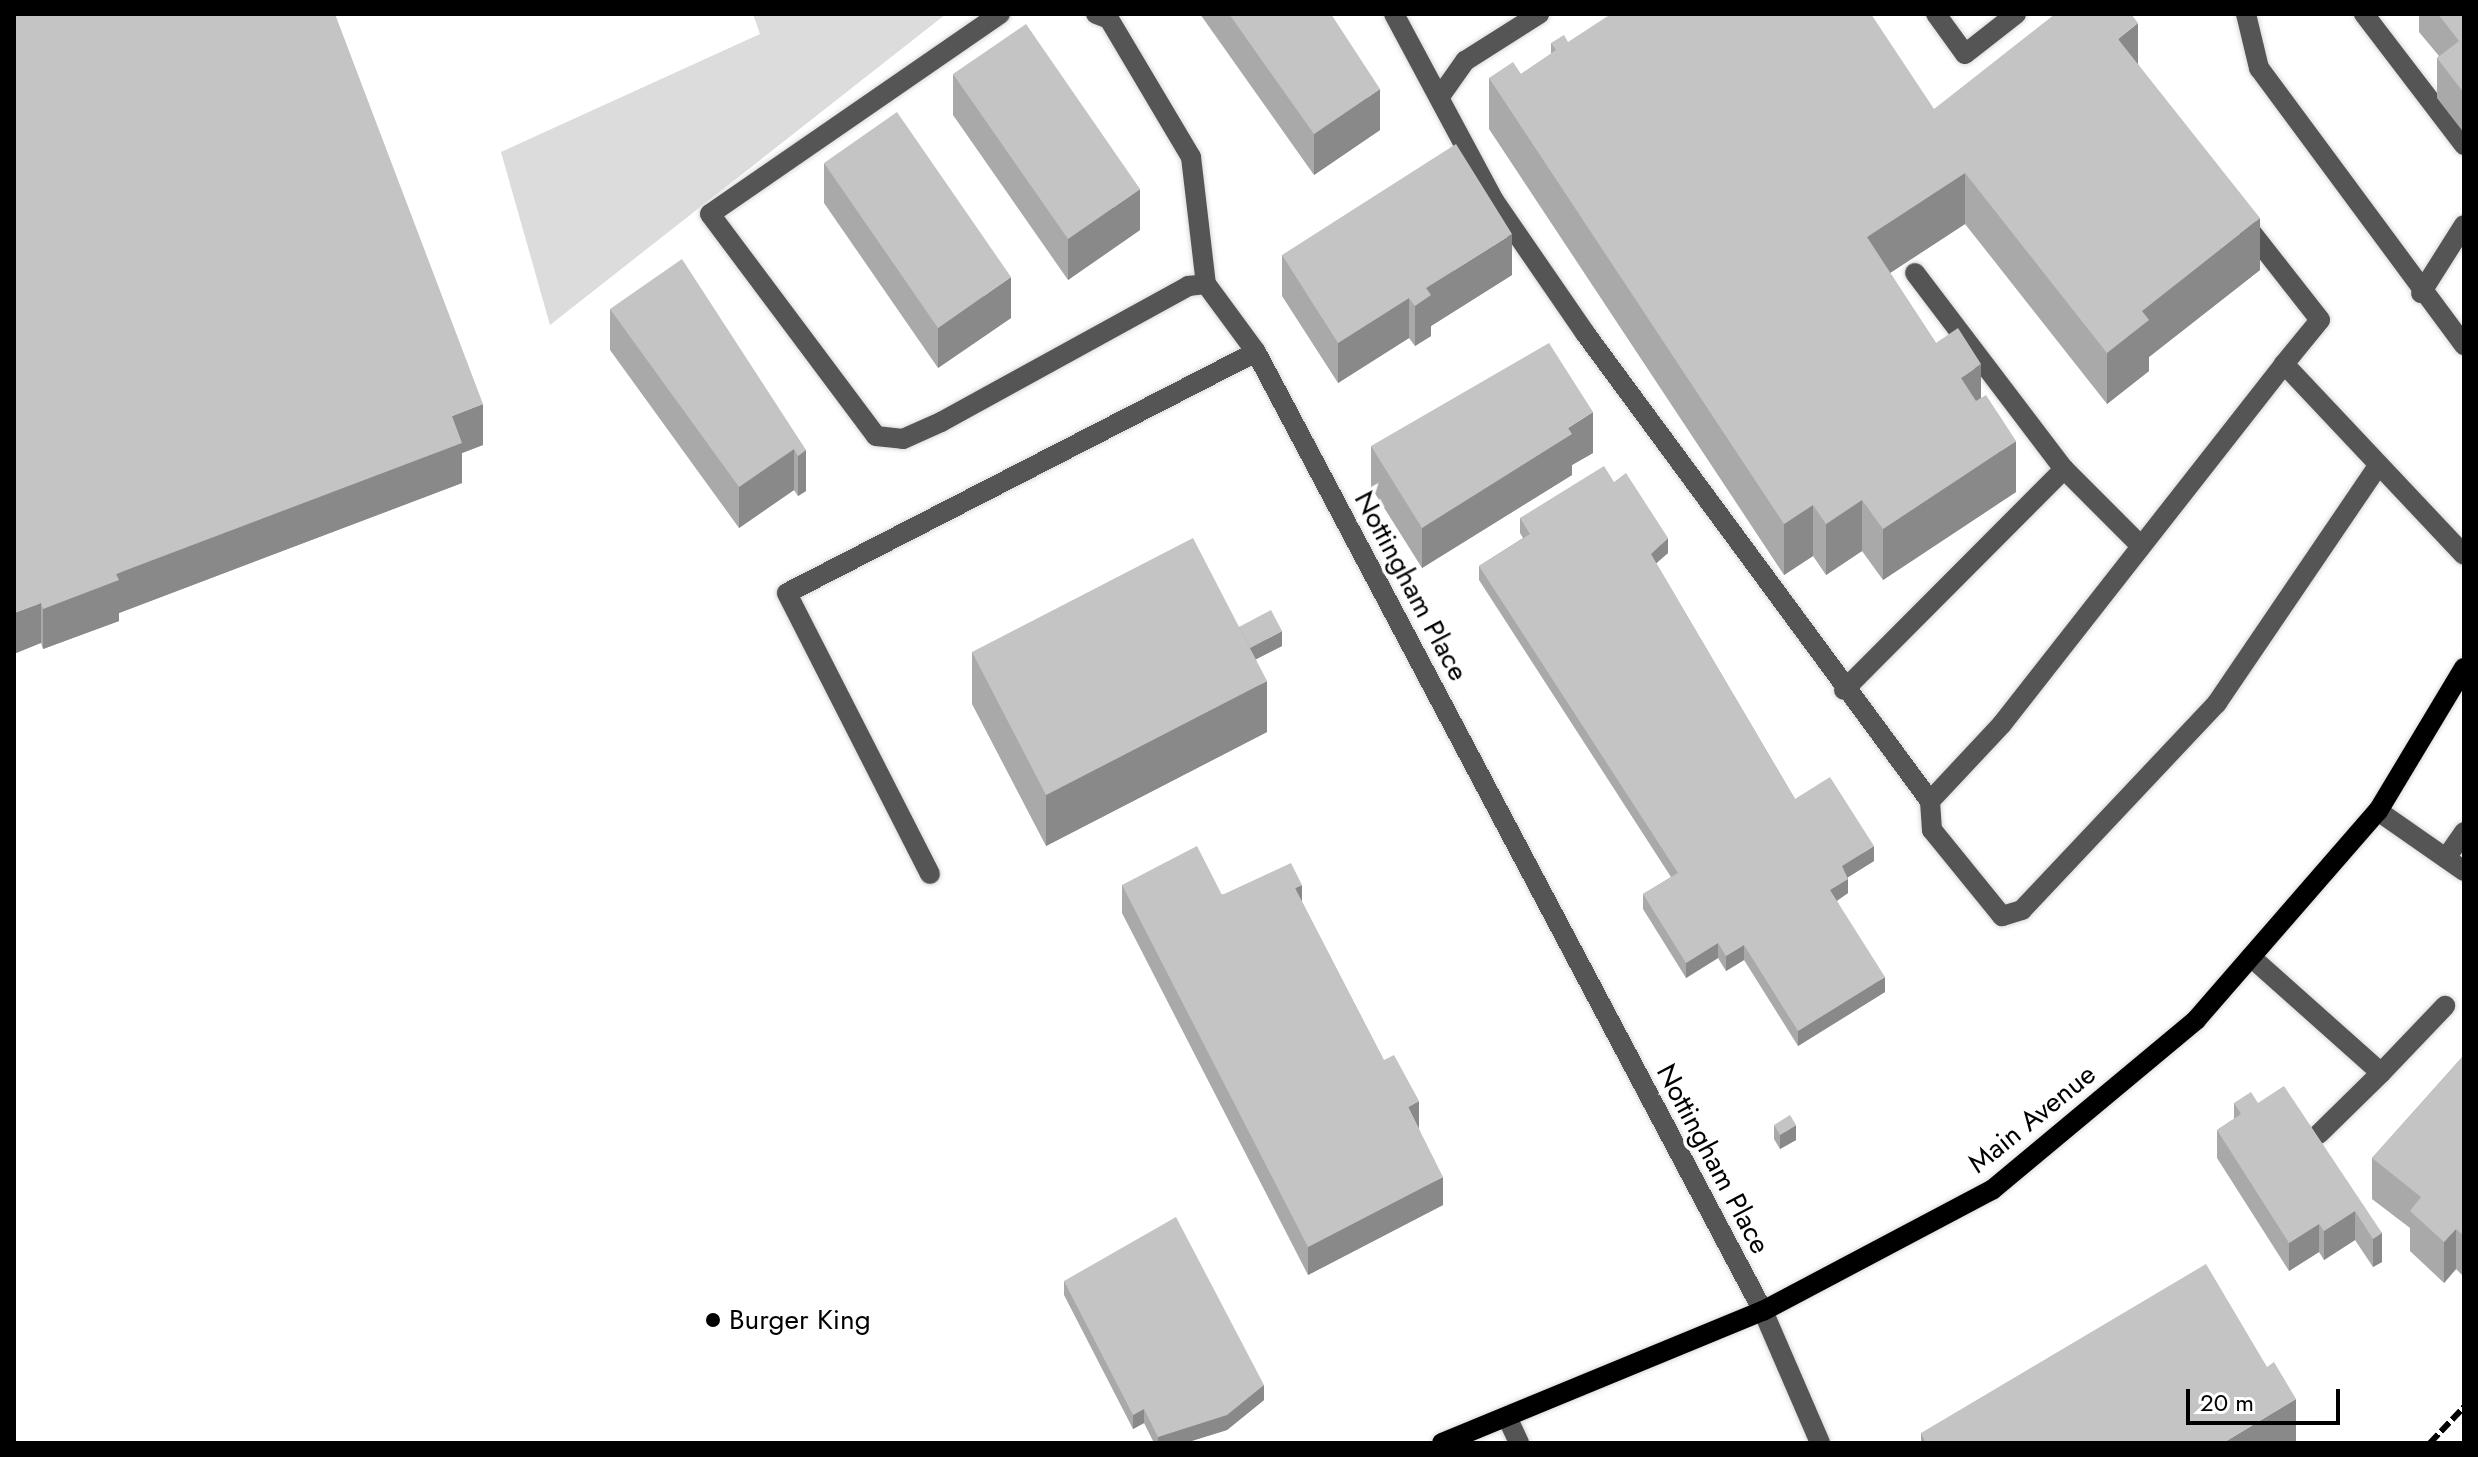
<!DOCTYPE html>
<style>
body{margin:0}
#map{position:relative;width:2478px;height:1457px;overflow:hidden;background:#fff;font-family:Jost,sans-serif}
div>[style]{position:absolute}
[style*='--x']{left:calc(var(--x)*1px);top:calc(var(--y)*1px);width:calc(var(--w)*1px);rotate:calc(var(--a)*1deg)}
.green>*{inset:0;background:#dcdcdc}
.roads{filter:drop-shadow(0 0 2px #dbdbdb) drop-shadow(0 0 2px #dbdbdb)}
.minor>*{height:20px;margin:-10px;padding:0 10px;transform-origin:10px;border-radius:10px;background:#555}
.major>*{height:20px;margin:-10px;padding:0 10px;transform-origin:10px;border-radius:10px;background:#000}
.rail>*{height:6px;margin-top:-3px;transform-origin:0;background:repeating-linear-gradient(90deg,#000 0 12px,transparent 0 16px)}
.wall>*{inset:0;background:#a9a9a9}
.shaded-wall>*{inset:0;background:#898989}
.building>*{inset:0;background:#c4c4c4}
.dots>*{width:22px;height:22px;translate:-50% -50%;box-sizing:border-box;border:4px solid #fff;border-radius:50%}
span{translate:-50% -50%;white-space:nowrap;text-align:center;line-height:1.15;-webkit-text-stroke:7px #fff;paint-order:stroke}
.street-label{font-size:28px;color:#000}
.poi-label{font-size:28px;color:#000}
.left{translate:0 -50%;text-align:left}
.frame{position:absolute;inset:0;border:16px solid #000;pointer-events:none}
.scale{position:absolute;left:2186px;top:1389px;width:154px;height:36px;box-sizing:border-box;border:4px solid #000;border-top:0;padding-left:10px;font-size:24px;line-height:28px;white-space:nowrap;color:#000;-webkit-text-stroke:6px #fff;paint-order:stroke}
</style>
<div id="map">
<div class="green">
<i style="clip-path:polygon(753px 14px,946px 14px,550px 325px,501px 152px,760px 34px)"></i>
</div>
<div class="roads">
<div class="minor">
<i style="--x:1000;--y:14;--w:352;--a:145.4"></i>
<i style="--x:710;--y:214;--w:277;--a:53.2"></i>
<i style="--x:876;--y:436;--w:27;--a:6"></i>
<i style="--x:903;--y:439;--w:42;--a:-24.1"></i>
<i style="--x:941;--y:422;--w:282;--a:-28.8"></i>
<i style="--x:1188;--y:286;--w:18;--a:-6"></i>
<i style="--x:1096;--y:14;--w:14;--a:21"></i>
<i style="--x:1109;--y:19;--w:161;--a:59.3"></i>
<i style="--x:1191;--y:157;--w:128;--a:83.3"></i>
<i style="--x:1206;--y:284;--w:84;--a:53.7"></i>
<i style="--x:1394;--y:14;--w:213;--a:61.8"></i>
<i style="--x:1495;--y:202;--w:159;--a:55.5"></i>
<i style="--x:1585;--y:333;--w:581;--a:53.6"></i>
<i style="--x:1936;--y:14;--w:49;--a:54.1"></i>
<i style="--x:1965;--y:54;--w:65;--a:-38.1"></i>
<i style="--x:2246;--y:14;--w:56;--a:76.5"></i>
<i style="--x:2259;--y:68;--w:345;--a:53.5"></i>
<i style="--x:2364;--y:14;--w:165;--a:52.6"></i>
<i style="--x:1441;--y:95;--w:42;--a:-54.8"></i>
<i style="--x:1465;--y:61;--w:88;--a:-32.4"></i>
<i style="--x:2244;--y:223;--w:123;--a:51.9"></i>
<i style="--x:2320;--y:320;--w:57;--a:129.3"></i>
<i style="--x:1915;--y:273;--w:246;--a:52.8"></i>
<i style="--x:2064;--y:469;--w:109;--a:45"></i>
<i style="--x:2421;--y:293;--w:80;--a:-57.7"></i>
<i style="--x:2378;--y:466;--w:287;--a:124.2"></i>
<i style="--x:2217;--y:703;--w:284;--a:133.3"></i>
<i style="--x:2022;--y:910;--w:21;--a:163"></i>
<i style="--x:2002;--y:916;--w:111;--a:-129.1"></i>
<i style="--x:1932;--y:830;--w:29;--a:-94"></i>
<i style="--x:1930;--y:801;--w:105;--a:-46.9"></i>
<i style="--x:2002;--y:724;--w:457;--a:-51.9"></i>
<i style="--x:2284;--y:364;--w:262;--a:46.7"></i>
<i style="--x:1844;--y:690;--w:312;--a:-45.1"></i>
<i style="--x:2378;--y:811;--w:105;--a:34.9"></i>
<i style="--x:2446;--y:858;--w:32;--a:-55"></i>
<i style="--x:930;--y:874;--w:315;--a:-117"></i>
<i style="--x:787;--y:593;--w:527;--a:-27.2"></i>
<i style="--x:1256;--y:352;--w:1085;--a:62.14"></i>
<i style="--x:1763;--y:1311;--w:144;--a:66.6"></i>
<i style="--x:2251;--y:957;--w:174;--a:41.7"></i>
<i style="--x:2381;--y:1073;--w:87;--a:135.5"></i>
<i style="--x:2381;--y:1073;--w:93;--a:-46.3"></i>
<i style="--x:1507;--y:1417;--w:29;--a:65"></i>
</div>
<div class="major">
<i style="--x:1442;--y:1443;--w:347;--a:-22.4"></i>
<i style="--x:1763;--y:1311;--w:259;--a:-27.9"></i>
<i style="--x:1992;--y:1190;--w:266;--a:-39.8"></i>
<i style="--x:2196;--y:1020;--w:277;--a:-49"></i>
<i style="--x:2378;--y:811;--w:167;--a:-59"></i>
</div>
</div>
<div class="rail">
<i style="--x:2430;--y:1443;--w:50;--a:-46.6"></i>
</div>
<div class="wall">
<i style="clip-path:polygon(14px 14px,483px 445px,462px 453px,462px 483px,119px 613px,119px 621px,43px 649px,41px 643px)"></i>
<i style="clip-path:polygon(1200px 14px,1331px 14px,1380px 130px,1314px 175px)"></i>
<i style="clip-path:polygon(2419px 14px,2464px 14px,2464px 133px,2437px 98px,2437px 58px,2439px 56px,2419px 32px)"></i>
<i style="clip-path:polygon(1568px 42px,1934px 109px,2138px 64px,2260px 270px,2149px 357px,2149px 371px,2107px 404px,1965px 224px,1890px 273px,1936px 343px,1981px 398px,2016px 492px,1883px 580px,1862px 551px,1826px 575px,1813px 556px,1784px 575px,1489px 129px,1489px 78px,1521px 74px,1551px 54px,1551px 43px)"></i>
<i style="clip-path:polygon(953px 74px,1140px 230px,1068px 280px,953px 115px)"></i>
<i style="clip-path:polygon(824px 163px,1011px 318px,938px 368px,824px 203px)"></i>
<i style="clip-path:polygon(1282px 255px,1512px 275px,1431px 326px,1431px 336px,1415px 346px,1409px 338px,1338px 383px,1282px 296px)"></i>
<i style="clip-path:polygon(610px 309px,806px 450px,806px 491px,798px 496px,794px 490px,739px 528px,610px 350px)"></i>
<i style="clip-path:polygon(1371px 446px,1593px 453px,1572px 465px,1572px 475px,1422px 568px,1371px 487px)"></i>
<i style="clip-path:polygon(1614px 482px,1668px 553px,1656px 563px,1795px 799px,1874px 861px,1848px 877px,1848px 893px,1837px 901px,1885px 992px,1798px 1046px,1744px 960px,1726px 971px,1718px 958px,1686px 978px,1643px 909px,1643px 894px,1671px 877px,1479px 580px,1479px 566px,1523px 538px,1520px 533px,1520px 518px)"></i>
<i style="clip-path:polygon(1239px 627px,1282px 646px,1256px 659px,1267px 732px,1046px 846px,972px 704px,972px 652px)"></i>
<i style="clip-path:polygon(1122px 885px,1302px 902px,1419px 1129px,1443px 1205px,1308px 1275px,1122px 913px)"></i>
<i style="clip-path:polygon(2464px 1055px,2464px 1277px,2456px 1269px,2444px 1283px,2410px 1251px,2410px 1228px,2372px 1199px,2372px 1158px)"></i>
<i style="clip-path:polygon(2234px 1103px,2258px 1103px,2382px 1233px,2382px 1262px,2373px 1267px,2355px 1240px,2324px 1260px,2319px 1252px,2289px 1271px,2217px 1158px,2217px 1130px,2234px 1119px)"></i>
<i style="clip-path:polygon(1774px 1125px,1796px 1140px,1780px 1149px,1774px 1139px)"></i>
<i style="clip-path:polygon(1064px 1281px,1264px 1400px,1227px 1430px,1185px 1443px,1154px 1443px,1144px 1423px,1133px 1429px,1064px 1295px)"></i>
<i style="clip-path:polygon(1921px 1433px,2296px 1443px,1921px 1443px)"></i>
</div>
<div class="shaded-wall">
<i style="clip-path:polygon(2138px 23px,2138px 74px,2118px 39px)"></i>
<i style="clip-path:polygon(1380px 89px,1380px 130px,1314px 175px,1314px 134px)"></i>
<i style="clip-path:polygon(1965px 173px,1965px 224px,1867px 288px,1867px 237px)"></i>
<i style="clip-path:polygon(1140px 189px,1140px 230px,1068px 280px,1068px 239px)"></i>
<i style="clip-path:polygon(2260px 218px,2260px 270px,2149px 357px,2149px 371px,2107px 404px,2107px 353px,2142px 311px)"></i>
<i style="clip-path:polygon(1512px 234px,1512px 275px,1431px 326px,1431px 336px,1415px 346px,1415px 306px,1426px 288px)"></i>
<i style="clip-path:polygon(1011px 277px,1011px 318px,938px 368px,938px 328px)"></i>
<i style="clip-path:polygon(1409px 298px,1409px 338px,1338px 383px,1338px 343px)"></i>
<i style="clip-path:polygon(1981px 364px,1981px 415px,1961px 378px)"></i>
<i style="clip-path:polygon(483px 404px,483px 445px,462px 453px,462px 483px,119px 613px,119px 621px,43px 649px,43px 609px,452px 416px)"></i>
<i style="clip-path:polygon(1593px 412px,1593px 453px,1572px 465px,1572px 475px,1422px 568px,1422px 528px,1568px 428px)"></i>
<i style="clip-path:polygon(2016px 441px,2016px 492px,1883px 580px,1883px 529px)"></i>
<i style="clip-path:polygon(794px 449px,794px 490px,739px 528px,739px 487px)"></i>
<i style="clip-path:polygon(806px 450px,806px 491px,798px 496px,798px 456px)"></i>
<i style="clip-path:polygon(1862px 500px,1862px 551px,1826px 575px,1826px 524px)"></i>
<i style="clip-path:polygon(1813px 505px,1813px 556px,1784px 575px,1784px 524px)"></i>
<i style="clip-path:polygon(1668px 538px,1668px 553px,1651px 568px,1651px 554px)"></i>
<i style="clip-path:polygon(41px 603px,41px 643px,14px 654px,14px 613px)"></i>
<i style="clip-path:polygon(1282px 631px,1282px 646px,1241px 667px,1241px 653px)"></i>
<i style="clip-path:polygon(1267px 681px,1267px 732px,1046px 846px,1046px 795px)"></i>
<i style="clip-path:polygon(1874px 846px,1874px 861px,1842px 881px,1842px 866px)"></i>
<i style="clip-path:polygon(1848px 879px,1848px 893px,1830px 905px,1830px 890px)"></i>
<i style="clip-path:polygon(1302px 885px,1302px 913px,1295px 888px)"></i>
<i style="clip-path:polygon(1718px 943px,1718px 958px,1686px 978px,1686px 963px)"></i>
<i style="clip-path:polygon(1744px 945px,1744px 960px,1726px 971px,1726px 956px)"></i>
<i style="clip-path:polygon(1885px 977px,1885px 992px,1798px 1046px,1798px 1031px)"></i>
<i style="clip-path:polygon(1419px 1101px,1419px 1129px,1408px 1107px)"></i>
<i style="clip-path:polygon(1796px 1125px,1796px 1140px,1780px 1149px,1780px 1135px)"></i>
<i style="clip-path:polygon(1443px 1177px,1443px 1205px,1308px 1275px,1308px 1247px)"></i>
<i style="clip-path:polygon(2355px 1211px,2355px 1240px,2324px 1260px,2324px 1231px)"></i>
<i style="clip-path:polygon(2319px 1224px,2319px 1252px,2289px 1271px,2289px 1243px)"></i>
<i style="clip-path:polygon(2456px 1229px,2456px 1269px,2444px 1283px,2444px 1242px)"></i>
<i style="clip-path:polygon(2382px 1233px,2382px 1262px,2373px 1267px,2373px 1239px)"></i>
<i style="clip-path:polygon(1264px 1385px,1264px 1400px,1227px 1430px,1185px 1443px,1158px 1443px,1158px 1437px)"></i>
<i style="clip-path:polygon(2296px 1399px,2296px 1443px,2223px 1443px)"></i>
<i style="clip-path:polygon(1144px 1409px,1144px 1423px,1133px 1429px,1133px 1415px)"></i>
</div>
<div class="building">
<i style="clip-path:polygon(14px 14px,335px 14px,483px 404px,452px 416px,462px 443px,116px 574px,119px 580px,43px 609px,41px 603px,14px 613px)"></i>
<i style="clip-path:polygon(1229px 14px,1331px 14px,1380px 89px,1314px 134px)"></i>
<i style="clip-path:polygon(1611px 14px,1871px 14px,1934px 109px,2055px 14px,2131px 14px,2138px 23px,2118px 39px,2260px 218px,2142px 311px,2149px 320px,2107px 353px,1965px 173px,1867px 237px,1936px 343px,1958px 328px,1981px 364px,1961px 378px,1976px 401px,1986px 395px,2016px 441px,1883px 529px,1862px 500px,1826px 524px,1813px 505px,1784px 524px,1489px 78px,1513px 62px,1521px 74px,1556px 50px,1551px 43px,1564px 35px,1568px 42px)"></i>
<i style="clip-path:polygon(2438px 14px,2464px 14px,2464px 93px,2437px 58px,2459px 41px)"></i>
<i style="clip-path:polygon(1026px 24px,1140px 189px,1068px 239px,953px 74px)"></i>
<i style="clip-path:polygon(897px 112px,1011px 277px,938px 328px,824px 163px)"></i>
<i style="clip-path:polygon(1456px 144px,1512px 234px,1426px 288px,1431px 295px,1415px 306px,1409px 298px,1338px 343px,1282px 255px)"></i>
<i style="clip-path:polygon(682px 259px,806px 450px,798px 456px,794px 449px,739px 487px,610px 309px)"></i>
<i style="clip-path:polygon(1549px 343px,1593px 412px,1568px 428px,1572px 434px,1422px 528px,1371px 446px)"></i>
<i style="clip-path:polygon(1604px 466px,1614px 482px,1626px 473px,1668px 538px,1651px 554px,1795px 799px,1830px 777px,1874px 846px,1842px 866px,1848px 879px,1830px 890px,1885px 977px,1798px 1031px,1744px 945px,1726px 956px,1718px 943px,1686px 963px,1643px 894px,1678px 873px,1479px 566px,1530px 534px,1520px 518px)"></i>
<i style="clip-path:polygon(1193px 538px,1267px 681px,1046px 795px,972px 652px)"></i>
<i style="clip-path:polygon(1271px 610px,1282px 631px,1250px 648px,1239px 627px)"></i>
<i style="clip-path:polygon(1197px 846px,1222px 895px,1291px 863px,1302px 885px,1295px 888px,1384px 1060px,1394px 1055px,1419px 1101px,1408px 1107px,1443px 1177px,1308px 1247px,1122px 885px)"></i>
<i style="clip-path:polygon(2464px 1055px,2464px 1236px,2456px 1229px,2444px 1242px,2410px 1211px,2421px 1197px,2372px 1158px)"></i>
<i style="clip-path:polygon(2284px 1086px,2382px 1233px,2373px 1239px,2355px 1211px,2324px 1231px,2319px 1224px,2289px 1243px,2217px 1130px,2241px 1114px,2234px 1103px,2251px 1092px,2258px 1103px)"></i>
<i style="clip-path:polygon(1790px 1115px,1796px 1125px,1780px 1135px,1774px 1125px)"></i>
<i style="clip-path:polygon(1176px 1217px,1264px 1385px,1227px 1415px,1158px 1437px,1144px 1409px,1133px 1415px,1064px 1281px)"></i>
<i style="clip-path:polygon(2206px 1264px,2267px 1367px,2274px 1362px,2296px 1399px,2223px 1443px,1926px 1443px,1921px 1433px)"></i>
</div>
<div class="dots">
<i style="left:713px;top:1320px;background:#000"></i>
</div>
<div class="street-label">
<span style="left:1411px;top:586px;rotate:62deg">Nottingham Place</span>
<span style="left:2032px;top:1119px;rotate:-39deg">Main Avenue</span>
<span style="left:1713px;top:1159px;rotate:62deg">Nottingham Place</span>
</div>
<div class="poi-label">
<span class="left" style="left:729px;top:1320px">Burger King</span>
</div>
<div class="frame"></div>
<div class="scale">20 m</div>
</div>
